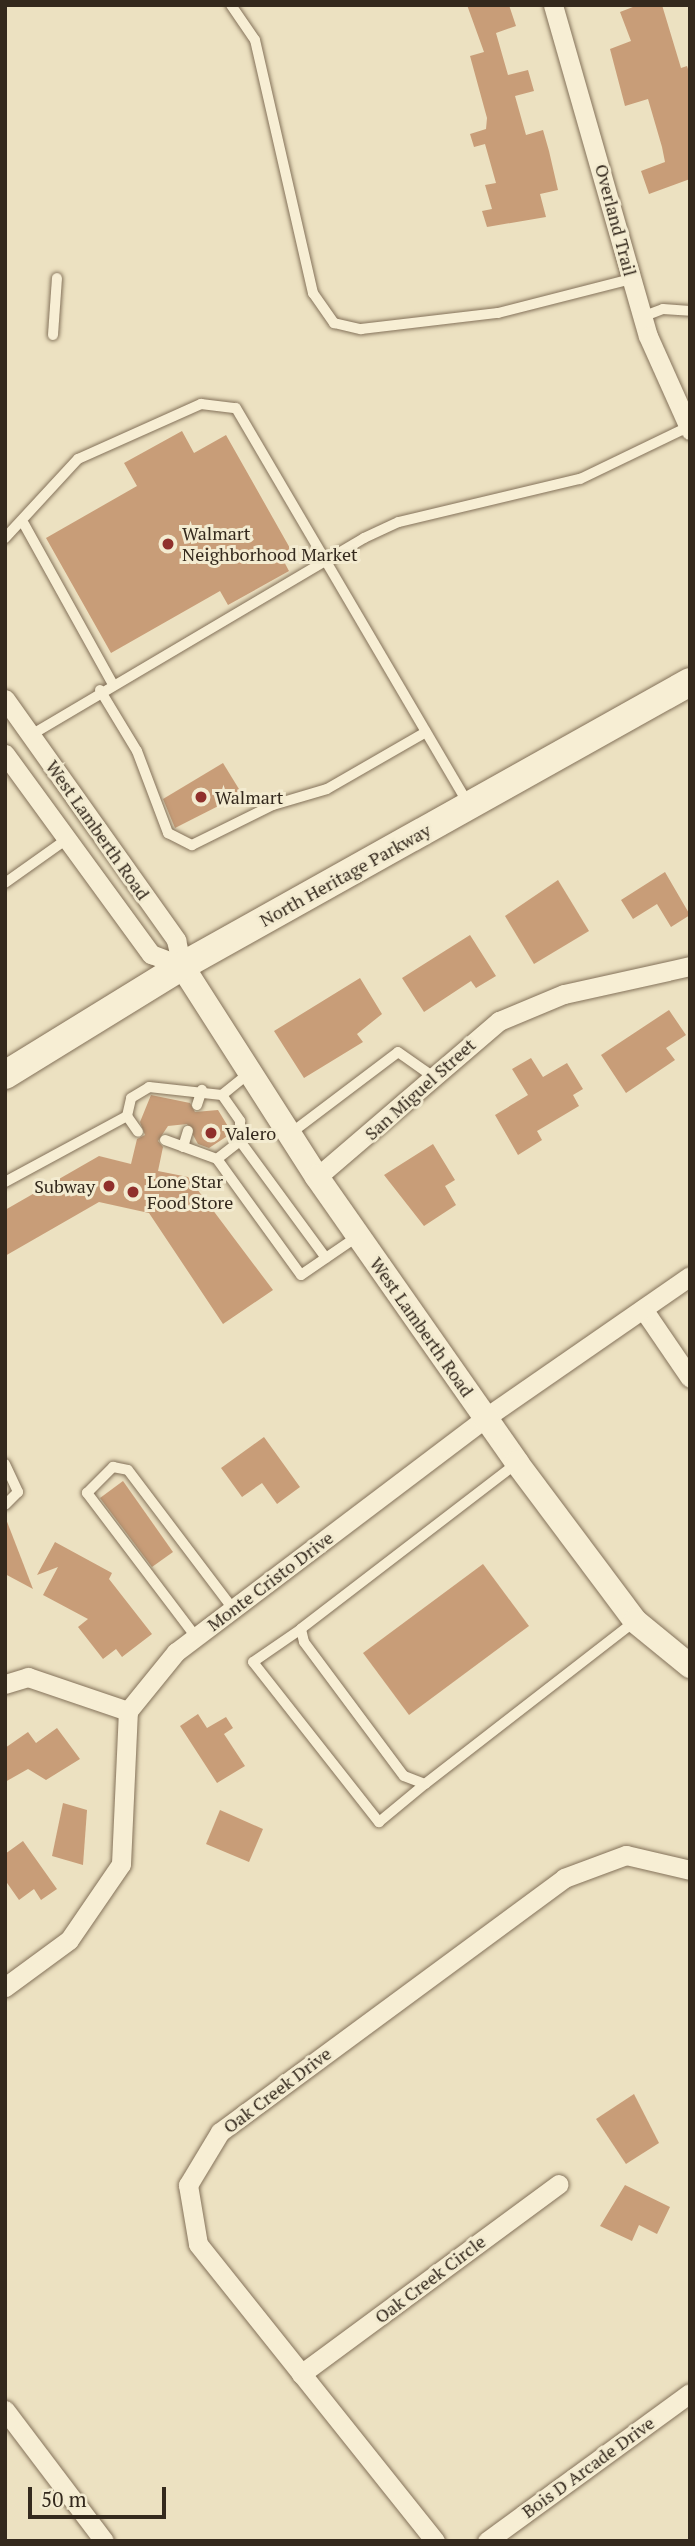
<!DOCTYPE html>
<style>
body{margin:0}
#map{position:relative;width:695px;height:2546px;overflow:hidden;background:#ece1c1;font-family:"PT Serif",serif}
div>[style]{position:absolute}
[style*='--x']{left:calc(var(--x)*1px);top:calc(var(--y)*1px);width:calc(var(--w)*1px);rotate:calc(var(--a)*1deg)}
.building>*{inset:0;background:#c89d78}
.roads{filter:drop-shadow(0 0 2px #84725a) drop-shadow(0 0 2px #84725a)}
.service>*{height:10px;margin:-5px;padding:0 5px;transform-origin:5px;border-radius:5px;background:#f7eed4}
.minor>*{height:19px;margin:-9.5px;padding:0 9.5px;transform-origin:9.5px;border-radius:9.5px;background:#f7eed4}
.tertiary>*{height:24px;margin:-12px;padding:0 12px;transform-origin:12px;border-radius:12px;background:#f7eed4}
.secondary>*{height:28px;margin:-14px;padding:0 14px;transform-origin:14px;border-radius:14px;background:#f7eed4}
.dots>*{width:19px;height:19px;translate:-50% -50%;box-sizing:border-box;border:4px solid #f3ebd0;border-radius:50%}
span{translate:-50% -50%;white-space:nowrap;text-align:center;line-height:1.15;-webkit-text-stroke:6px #f3ebd0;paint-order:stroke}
.street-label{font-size:18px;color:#34291d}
.poi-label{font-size:18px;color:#34291d}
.left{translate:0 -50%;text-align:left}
.right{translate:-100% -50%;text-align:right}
.frame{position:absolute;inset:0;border:7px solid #34291d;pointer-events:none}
.scale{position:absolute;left:28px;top:2487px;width:138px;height:32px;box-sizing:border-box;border:4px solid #34291d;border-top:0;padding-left:9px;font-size:21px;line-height:24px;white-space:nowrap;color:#34291d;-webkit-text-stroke:5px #f3ebd0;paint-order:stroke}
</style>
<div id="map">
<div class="building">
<i style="clip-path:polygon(467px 5px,509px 5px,516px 26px,496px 33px,508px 75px,528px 70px,534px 91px,515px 96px,526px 135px,543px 130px,549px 151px,558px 190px,540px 194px,546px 217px,487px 227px,482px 211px,492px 209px,485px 185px,496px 183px,485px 144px,474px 147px,470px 134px,486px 129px,487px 118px,470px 56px,484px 52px)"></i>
<i style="clip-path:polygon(638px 5px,662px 5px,681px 68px,687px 66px,690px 75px,690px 179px,649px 194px,641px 171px,665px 162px,662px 147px,648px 99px,625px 106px,610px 49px,631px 41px,620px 12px)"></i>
<i style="clip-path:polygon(182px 431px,194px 453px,226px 435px,291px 550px,281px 556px,289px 571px,228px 605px,220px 591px,111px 653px,46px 538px,137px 486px,124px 463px)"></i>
<i style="clip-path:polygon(223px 763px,242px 794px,175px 828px,163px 799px)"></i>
<i style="clip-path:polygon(665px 872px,690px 915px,671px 927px,657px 904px,633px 919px,621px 900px)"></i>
<i style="clip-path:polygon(558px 880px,589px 931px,534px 964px,505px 916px)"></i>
<i style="clip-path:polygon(470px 935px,496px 976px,476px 988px,471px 981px,424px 1012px,402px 978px)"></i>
<i style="clip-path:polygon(360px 978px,382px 1014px,357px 1034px,363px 1042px,304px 1078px,274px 1031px)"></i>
<i style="clip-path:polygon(669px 1010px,686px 1035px,666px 1048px,675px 1060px,626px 1093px,601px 1055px)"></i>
<i style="clip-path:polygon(531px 1058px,543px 1077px,567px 1063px,583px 1089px,573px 1095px,579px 1106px,537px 1131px,542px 1140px,518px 1155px,495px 1115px,528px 1095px,512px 1069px)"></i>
<i style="clip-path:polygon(151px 1095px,190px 1103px,195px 1112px,218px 1110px,232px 1133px,209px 1148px,198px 1144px,187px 1124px,168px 1126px,158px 1141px,163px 1147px,158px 1171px,188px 1177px,273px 1290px,223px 1324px,149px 1213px,99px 1202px,5px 1256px,5px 1210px,99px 1156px,131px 1164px,137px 1139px,145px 1135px,140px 1122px)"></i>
<i style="clip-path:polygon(433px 1144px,455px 1180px,445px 1186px,456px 1205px,424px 1226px,384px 1175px)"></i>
<i style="clip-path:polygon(264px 1437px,300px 1487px,277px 1504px,262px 1483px,242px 1497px,221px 1468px)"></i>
<i style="clip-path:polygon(123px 1481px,173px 1552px,152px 1567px,100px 1498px)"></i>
<i style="clip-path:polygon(6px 1519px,33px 1589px,5px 1574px)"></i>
<i style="clip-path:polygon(55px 1542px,112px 1573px,109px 1579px,152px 1634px,122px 1657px,116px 1649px,103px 1659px,78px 1627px,88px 1619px,43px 1595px,58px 1567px,37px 1575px)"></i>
<i style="clip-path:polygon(483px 1564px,529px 1626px,409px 1715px,363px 1653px)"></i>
<i style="clip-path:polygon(198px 1714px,207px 1728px,226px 1717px,233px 1728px,224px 1734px,245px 1766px,217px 1783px,180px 1726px)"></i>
<i style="clip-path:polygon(57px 1728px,80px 1759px,46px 1780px,28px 1769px,5px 1782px,5px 1748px,28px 1732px,36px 1743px)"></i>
<i style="clip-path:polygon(63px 1803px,87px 1810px,83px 1865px,52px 1856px)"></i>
<i style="clip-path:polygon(220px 1810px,263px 1829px,249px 1862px,206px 1844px)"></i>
<i style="clip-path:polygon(23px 1841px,57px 1889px,41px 1900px,34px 1889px,19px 1900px,5px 1880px,5px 1854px)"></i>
<i style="clip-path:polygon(634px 2094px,659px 2143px,626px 2164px,596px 2119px)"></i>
<i style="clip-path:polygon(625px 2185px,670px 2207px,657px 2234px,639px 2225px,632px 2241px,600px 2226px)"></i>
</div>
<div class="roads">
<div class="service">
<i style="--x:231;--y:5;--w:42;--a:55.6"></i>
<i style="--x:255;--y:40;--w:260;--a:77.1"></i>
<i style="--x:313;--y:293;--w:37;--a:55"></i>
<i style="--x:334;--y:323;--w:28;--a:13"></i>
<i style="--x:361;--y:329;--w:138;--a:-6.7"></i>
<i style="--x:498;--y:313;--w:137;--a:-14.3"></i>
<i style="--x:642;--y:317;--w:22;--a:-21"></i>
<i style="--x:663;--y:309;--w:27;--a:4"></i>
<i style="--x:53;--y:335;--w:57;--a:-86"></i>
<i style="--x:24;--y:524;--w:182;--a:61"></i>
<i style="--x:5;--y:538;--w:108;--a:-47.3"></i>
<i style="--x:78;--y:459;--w:135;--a:-24.1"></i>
<i style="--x:201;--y:404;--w:35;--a:7"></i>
<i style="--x:236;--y:408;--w:460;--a:59.6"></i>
<i style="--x:100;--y:690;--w:71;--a:58.8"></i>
<i style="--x:137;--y:751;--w:88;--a:69.3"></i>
<i style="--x:168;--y:833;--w:27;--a:27"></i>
<i style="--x:192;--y:845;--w:90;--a:-26.3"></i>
<i style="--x:273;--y:805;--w:56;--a:-16.5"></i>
<i style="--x:327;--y:789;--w:114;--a:-29.9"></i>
<i style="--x:31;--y:735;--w:387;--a:-30.6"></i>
<i style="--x:364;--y:538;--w:38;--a:-25"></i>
<i style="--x:399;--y:522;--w:186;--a:-13.4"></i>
<i style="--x:580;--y:479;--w:120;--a:-25.7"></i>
<i style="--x:5;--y:883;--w:76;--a:-35.4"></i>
<i style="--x:222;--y:1095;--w:36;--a:-39"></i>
<i style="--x:197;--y:1105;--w:16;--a:-72"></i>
<i style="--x:127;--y:1116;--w:18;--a:-77"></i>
<i style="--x:131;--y:1098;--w:21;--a:-31"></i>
<i style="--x:149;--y:1087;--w:73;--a:6.3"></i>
<i style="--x:222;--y:1095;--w:32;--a:55"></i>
<i style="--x:240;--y:1121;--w:20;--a:90"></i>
<i style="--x:240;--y:1141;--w:145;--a:53.7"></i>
<i style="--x:291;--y:1133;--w:134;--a:-37.1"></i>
<i style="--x:398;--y:1052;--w:42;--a:35.2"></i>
<i style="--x:165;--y:1140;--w:55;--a:20.1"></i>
<i style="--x:217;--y:1159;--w:143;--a:54.1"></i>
<i style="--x:301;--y:1275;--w:69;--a:-34.4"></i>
<i style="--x:183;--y:1147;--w:17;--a:-73"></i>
<i style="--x:217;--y:1159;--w:29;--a:-38"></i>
<i style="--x:5;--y:1182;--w:139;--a:-28.4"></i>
<i style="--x:127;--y:1116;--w:19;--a:55"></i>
<i style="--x:517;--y:1463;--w:272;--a:142.5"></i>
<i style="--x:301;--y:1629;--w:13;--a:77"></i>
<i style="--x:304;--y:1642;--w:167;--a:53.3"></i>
<i style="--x:404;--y:1776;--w:22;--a:21"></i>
<i style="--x:425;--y:1784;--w:266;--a:-37.8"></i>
<i style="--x:5;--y:1464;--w:31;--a:65"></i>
<i style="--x:18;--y:1492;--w:18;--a:135"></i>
<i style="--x:301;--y:1629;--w:58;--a:145.5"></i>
<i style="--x:253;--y:1662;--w:204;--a:51.8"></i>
<i style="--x:379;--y:1822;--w:60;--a:-39.6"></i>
<i style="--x:196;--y:1637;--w:181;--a:-127.1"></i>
<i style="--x:87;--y:1493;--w:37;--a:-45"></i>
<i style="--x:113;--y:1467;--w:15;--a:11"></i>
<i style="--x:128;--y:1470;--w:174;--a:52.9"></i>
</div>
<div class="minor">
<i style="--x:553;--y:5;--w:344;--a:74"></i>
<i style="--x:648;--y:336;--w:103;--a:65.9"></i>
<i style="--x:5;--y:699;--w:296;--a:54.6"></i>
<i style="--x:176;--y:940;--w:27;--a:77"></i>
<i style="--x:5;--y:754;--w:248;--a:53.9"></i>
<i style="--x:151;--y:954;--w:33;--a:21"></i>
<i style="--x:317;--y:1177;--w:240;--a:-40.6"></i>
<i style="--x:499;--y:1021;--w:70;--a:-22.6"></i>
<i style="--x:564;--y:994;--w:129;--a:-12.5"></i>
<i style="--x:643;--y:1309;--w:83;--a:55.7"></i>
<i style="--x:5;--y:1684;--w:24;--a:-17"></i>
<i style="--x:28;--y:1677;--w:106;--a:18.8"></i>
<i style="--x:5;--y:1987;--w:79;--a:-36.3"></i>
<i style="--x:69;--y:1940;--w:92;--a:-55.6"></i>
<i style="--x:121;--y:1864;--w:153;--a:-87.4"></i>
<i style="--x:128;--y:1711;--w:76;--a:-50.9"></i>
<i style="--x:176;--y:1652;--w:388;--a:-37.1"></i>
<i style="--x:485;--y:1418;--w:249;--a:-34.7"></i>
<i style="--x:301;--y:2374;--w:320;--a:-36.4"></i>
<i style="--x:5;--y:2410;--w:164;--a:52.9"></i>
<i style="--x:435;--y:2541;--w:380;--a:-128.6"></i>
<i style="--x:198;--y:2244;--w:60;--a:-99.6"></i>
<i style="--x:188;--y:2185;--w:62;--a:-58.9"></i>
<i style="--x:220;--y:2132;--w:428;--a:-36.4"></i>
<i style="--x:564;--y:1878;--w:66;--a:-20.4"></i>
<i style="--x:626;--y:1855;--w:66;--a:13.2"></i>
<i style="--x:487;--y:2541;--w:251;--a:-36.1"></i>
</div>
<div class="tertiary">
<i style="--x:182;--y:966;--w:250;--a:57.4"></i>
<i style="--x:317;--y:1177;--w:349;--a:55"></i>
<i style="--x:517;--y:1463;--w:197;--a:53.2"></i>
<i style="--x:635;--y:1621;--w:71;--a:39.3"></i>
</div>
<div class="secondary">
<i style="--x:5;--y:1075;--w:208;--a:-31.6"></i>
<i style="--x:182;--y:966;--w:582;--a:-29.21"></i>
</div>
</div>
<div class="dots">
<i style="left:168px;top:544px;background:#90302c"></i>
<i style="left:201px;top:797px;background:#90302c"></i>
<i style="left:211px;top:1133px;background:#90302c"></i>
<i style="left:109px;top:1186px;background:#90302c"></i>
<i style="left:133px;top:1192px;background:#90302c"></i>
</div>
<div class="street-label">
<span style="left:616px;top:220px;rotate:75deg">Overland Trail</span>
<span style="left:98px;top:830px;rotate:55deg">West Lamberth Road</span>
<span style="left:345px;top:875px;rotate:-29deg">North Heritage Parkway</span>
<span style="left:420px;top:1089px;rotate:-42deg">San Miguel Street</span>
<span style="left:422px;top:1327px;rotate:55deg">West Lamberth Road</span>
<span style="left:270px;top:1581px;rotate:-37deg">Monte Cristo Drive</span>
<span style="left:277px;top:2090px;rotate:-37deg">Oak Creek Drive</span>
<span style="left:430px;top:2279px;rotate:-37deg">Oak Creek Circle</span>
<span style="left:588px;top:2467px;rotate:-36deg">Bois D Arcade Drive</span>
</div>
<div class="poi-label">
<span class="left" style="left:182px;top:544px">Walmart<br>Neighborhood Market</span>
<span class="left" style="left:215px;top:797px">Walmart</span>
<span class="left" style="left:225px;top:1133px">Valero</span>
<span class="left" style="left:147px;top:1192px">Lone Star<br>Food Store</span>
<span class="right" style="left:95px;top:1186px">Subway</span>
</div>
<div class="frame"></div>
<div class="scale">50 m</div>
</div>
